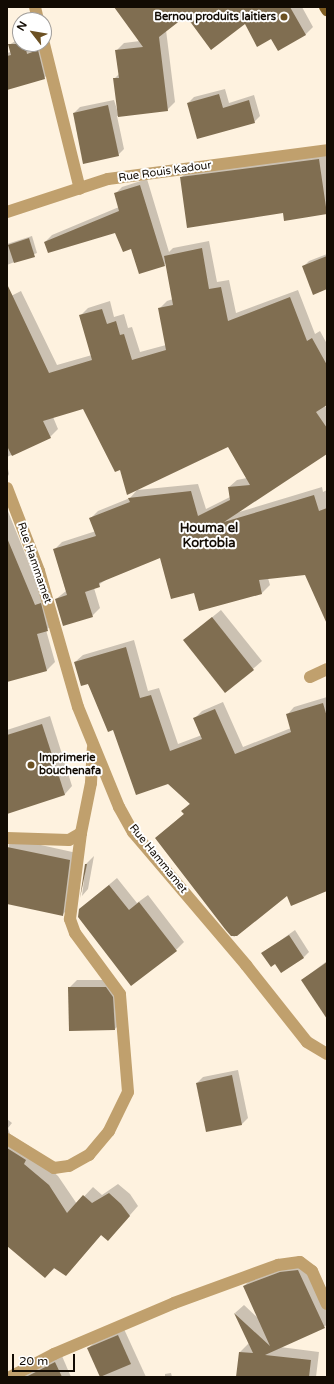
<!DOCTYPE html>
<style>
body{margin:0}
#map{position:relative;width:334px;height:1384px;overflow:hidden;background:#fef2df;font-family:"Varela Round",sans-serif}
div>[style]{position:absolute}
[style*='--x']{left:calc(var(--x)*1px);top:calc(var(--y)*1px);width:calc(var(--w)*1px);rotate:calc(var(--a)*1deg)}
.shadow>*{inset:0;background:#0003}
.building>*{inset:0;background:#806e51}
.minor>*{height:12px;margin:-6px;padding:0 6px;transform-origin:6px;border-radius:6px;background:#c0a06d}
.major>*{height:12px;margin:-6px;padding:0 6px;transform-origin:6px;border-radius:6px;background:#805e22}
.dots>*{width:11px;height:11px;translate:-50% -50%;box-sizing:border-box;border:2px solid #fff;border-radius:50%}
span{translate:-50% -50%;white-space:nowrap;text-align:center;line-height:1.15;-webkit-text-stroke:4px #fff;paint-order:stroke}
.poi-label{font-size:11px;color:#120b03;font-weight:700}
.right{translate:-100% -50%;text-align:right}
.left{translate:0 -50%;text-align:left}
.street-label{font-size:11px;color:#120b03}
.quarter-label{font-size:13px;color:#120b03;font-weight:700}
.frame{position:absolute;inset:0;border:8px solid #120b03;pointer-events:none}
.north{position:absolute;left:12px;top:12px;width:40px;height:40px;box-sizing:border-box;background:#fff;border:1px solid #a09d9a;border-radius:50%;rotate:301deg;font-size:11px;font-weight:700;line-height:16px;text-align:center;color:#120b03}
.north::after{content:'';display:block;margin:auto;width:14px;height:18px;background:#6c5123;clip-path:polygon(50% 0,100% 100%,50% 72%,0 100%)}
.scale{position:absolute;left:12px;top:1354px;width:63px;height:18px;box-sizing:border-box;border:2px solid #120b03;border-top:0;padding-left:5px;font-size:12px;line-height:14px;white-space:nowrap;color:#120b03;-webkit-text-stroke:3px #fff;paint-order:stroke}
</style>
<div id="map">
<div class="shadow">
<i style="clip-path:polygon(115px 7px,302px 7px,313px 27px,305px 35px,271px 37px,245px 22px,186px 15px,166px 30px,175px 102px,167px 110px,117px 116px,124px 149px,118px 155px,74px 113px,80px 107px,114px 100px,118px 113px,114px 79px,119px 74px,116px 51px,124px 43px,140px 41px)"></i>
<i style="clip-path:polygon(20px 38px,20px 44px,32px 44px,33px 48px,44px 45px,50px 72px,44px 78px,7px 89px,7px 53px,11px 52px,9px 45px)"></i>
<i style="clip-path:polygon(225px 89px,229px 103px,254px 95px,260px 116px,254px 122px,188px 103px,194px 97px)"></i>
<i style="clip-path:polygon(327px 150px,327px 213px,285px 219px,284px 212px,181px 178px,190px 168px)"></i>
<i style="clip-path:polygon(147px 179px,169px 252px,173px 248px,209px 241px,217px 282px,229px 280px,236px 313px,298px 290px,315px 334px,320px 331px,327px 344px,327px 404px,325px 406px,327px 409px,327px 453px,236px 513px,322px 487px,323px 492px,327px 490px,327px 606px,306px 573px,268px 578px,270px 585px,262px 593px,200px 610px,195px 591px,161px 557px,107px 579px,94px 588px,100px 608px,92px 616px,56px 599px,66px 591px,54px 550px,62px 542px,96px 531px,90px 519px,98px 511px,130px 498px,137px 490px,198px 484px,206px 509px,230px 497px,229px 487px,237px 480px,247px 478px,228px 446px,120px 469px,83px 407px,53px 417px,58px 429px,50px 437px,7px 457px,7px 298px,21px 291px,57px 365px,92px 355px,80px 316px,88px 308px,110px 301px,114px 317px,124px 314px,128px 328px,132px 327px,140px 352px,166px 345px,159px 309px,167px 301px,173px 299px,166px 263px,164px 265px,132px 248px,116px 232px,45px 242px,52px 235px,119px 207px,115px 194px,122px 187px)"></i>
<i style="clip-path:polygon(32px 236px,37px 253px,7px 265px,7px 244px)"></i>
<i style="clip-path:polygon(327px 254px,327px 288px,303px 267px,309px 261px)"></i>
<i style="clip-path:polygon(7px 464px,9px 474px,7px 478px)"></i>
<i style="clip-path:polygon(7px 509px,43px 598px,56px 622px,46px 630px,55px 662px,47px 670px,7px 681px)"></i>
<i style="clip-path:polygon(221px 610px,262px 661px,226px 692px,184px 640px)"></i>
<i style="clip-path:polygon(134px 640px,148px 691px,159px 688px,178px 744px,202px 735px,194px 719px,202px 711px,223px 702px,243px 747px,291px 728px,287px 715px,294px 707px,327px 697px,327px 890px,287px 895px,234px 937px,156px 838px,185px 813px,183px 811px,190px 803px,114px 729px,75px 662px,83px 655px)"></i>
<i style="clip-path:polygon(50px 716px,72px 786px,65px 794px,7px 805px,7px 730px)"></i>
<i style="clip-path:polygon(9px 838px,77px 853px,70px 907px,62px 915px,7px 903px)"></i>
<i style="clip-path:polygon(94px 856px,88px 889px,82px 896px,86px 864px)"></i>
<i style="clip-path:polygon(117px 878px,137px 903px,148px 895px,184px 942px,176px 950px,80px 909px)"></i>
<i style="clip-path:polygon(295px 930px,309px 952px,303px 958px,276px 962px,263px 953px)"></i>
<i style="clip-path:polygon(327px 961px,327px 1012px,302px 980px)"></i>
<i style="clip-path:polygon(77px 980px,114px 980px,123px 1021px,115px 1029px,69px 988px)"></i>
<i style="clip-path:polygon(238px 1070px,248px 1118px,242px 1124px,207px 1131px,197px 1083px,203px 1077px)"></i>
<i style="clip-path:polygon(7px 1119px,12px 1123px,8px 1128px,10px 1134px,35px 1150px,32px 1154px,58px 1176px,77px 1204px,93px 1187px,102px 1195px,118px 1184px,130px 1194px,138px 1206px,108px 1240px,102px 1234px,66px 1275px,55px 1268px,45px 1277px,7px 1245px)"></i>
<i style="clip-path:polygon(307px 1262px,327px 1303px,327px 1325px,280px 1347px,319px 1352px,316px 1377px,239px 1377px,240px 1352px,249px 1343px,235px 1313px,244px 1305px,259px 1319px,244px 1286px,253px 1277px)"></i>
<i style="clip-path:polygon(124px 1329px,146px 1377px,101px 1377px,88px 1348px,95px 1342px)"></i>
<i style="clip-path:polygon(62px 1356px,71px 1377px,22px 1377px)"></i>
<i style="clip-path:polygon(171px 1373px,172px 1377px,165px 1377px,165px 1374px)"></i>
</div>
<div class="building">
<i style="clip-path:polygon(114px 7px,290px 7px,306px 35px,278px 51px,271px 39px,257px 47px,245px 24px,211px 50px,186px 16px,159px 37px,168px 111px,118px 117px,113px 78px,119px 78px,115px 50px,143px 47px)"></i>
<i style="clip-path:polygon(8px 44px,25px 44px,27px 54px,38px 50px,45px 79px,7px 90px,7px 56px,11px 55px)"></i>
<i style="clip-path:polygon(219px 94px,223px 108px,249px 100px,255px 123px,197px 139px,187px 103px)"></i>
<i style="clip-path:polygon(108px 105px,119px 156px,83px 164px,73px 113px)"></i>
<i style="clip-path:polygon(319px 159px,327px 214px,284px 221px,283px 213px,187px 228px,180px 177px)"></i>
<i style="clip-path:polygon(140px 185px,165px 266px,139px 274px,131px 249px,123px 252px,115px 233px,48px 253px,44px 242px,119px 211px,114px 193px)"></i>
<i style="clip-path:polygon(29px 238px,35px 257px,14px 263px,8px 245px)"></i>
<i style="clip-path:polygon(202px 248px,209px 289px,221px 287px,228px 321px,290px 297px,307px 341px,312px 338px,327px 365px,327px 405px,316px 412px,327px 428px,327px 454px,224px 522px,314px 495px,319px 511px,327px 508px,327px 624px,305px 575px,259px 580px,262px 594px,199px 611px,194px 593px,171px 599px,160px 558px,99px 583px,100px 587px,85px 592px,93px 617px,63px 626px,55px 599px,67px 595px,53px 549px,96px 536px,89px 518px,130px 502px,128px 498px,191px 491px,198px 516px,230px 500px,228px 487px,250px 485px,228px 447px,127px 495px,120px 470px,115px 472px,83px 409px,43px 421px,51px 438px,12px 456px,7px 446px,7px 284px,49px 373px,92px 360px,79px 315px,102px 309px,107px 324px,116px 321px,120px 335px,124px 334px,132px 360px,166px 350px,158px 308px,173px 305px,164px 256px)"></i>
<i style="clip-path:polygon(327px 256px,327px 289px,313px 295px,302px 266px)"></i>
<i style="clip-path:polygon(7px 538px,35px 605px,41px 603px,48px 631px,37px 634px,47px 671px,7px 682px)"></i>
<i style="clip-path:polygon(212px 617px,254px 670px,225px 693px,183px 640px)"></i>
<i style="clip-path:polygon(126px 647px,140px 698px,151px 695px,170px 751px,202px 739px,193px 718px,215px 709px,235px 754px,291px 732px,286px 714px,323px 703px,327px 717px,327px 891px,291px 906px,287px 896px,237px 936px,231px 936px,225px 929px,155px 838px,184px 814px,181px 811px,190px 804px,168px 784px,136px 795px,113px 730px,108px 732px,88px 684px,81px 686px,74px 662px)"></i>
<i style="clip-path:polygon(42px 724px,65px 795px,7px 814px,7px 735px)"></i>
<i style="clip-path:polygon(7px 847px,70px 860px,63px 916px,7px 904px)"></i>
<i style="clip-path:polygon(85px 864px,87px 864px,80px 898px)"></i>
<i style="clip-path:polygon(109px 885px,129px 910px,139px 902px,177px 951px,131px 986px,78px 917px,79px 909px)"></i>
<i style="clip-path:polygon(289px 935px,304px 958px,281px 973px,275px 964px,271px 967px,261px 953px)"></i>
<i style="clip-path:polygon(327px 962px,327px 1019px,301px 980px)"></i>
<i style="clip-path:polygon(68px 987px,106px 987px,113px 997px,115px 1030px,69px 1031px)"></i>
<i style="clip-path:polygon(232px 1075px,242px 1125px,206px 1132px,196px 1083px)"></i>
<i style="clip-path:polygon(7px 1148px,26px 1160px,24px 1164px,49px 1185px,67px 1213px,83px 1195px,92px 1203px,109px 1193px,121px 1204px,130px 1216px,108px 1241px,101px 1235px,66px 1276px,54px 1268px,45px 1278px,7px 1246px)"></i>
<i style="clip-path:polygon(298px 1270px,325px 1328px,265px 1355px,311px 1360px,309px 1377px,236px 1377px,239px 1352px,253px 1353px,234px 1313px,270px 1346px,243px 1286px,280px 1272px)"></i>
<i style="clip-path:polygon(118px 1335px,131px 1364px,100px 1377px,87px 1348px)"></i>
<i style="clip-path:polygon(55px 1362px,62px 1377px,26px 1377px)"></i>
</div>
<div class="minor">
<i style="--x:35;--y:7;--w:13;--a:77"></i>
<i style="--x:44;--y:44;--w:149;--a:76.1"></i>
<i style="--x:7;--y:212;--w:106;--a:-18.1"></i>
<i style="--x:108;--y:179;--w:221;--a:-7.5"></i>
<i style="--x:7;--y:488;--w:89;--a:68.9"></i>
<i style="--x:39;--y:571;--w:141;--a:74"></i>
<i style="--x:78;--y:707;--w:108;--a:67.7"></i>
<i style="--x:119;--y:807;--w:29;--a:61"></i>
<i style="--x:133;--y:832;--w:175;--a:49.6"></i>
<i style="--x:246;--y:965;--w:98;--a:51.6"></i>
<i style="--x:307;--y:1042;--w:23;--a:31"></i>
<i style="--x:310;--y:677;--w:19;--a:-25"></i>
<i style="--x:7;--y:838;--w:62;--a:1.8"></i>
<i style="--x:69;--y:840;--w:14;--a:-30"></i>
<i style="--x:81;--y:833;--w:51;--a:-78.7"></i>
<i style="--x:91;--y:783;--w:35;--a:-87"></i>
<i style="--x:7;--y:1139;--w:55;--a:31.7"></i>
<i style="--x:54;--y:1168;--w:15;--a:-8"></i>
<i style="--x:69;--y:1166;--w:23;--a:-29"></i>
<i style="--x:89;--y:1155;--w:31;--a:-50"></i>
<i style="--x:109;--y:1131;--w:43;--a:-64"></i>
<i style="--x:128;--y:1092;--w:98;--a:-94.7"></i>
<i style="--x:120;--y:994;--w:76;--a:-126.4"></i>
<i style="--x:75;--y:933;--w:15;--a:-110"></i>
<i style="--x:70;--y:919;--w:87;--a:-82.7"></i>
<i style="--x:10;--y:1377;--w:50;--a:-27.6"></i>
<i style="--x:54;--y:1354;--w:130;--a:-23"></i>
<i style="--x:174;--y:1303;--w:111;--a:-20.1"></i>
<i style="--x:278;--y:1265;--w:22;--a:-8"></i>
<i style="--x:300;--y:1262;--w:15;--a:37"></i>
<i style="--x:312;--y:1271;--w:36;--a:66"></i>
</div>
<div class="major">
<i style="--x:325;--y:7;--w:4;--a:56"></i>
</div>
<div class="dots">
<i style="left:284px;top:17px;background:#6c5123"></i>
<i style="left:31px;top:765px;background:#6c5123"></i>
</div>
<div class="poi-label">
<span class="right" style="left:276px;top:17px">Bernou produits laitiers</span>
<span class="left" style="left:39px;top:765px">Imprimerie<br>bouchenafa</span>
</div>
<div class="street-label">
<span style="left:165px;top:172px;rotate:-8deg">Rue Rouis Kadour</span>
<span style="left:34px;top:563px;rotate:71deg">Rue Hammamet</span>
<span style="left:158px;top:859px;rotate:51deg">Rue Hammamet</span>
</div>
<div class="quarter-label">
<span style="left:209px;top:536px">Houma el<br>Kortobia</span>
</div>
<div class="frame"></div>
<div class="north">N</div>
<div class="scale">20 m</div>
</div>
